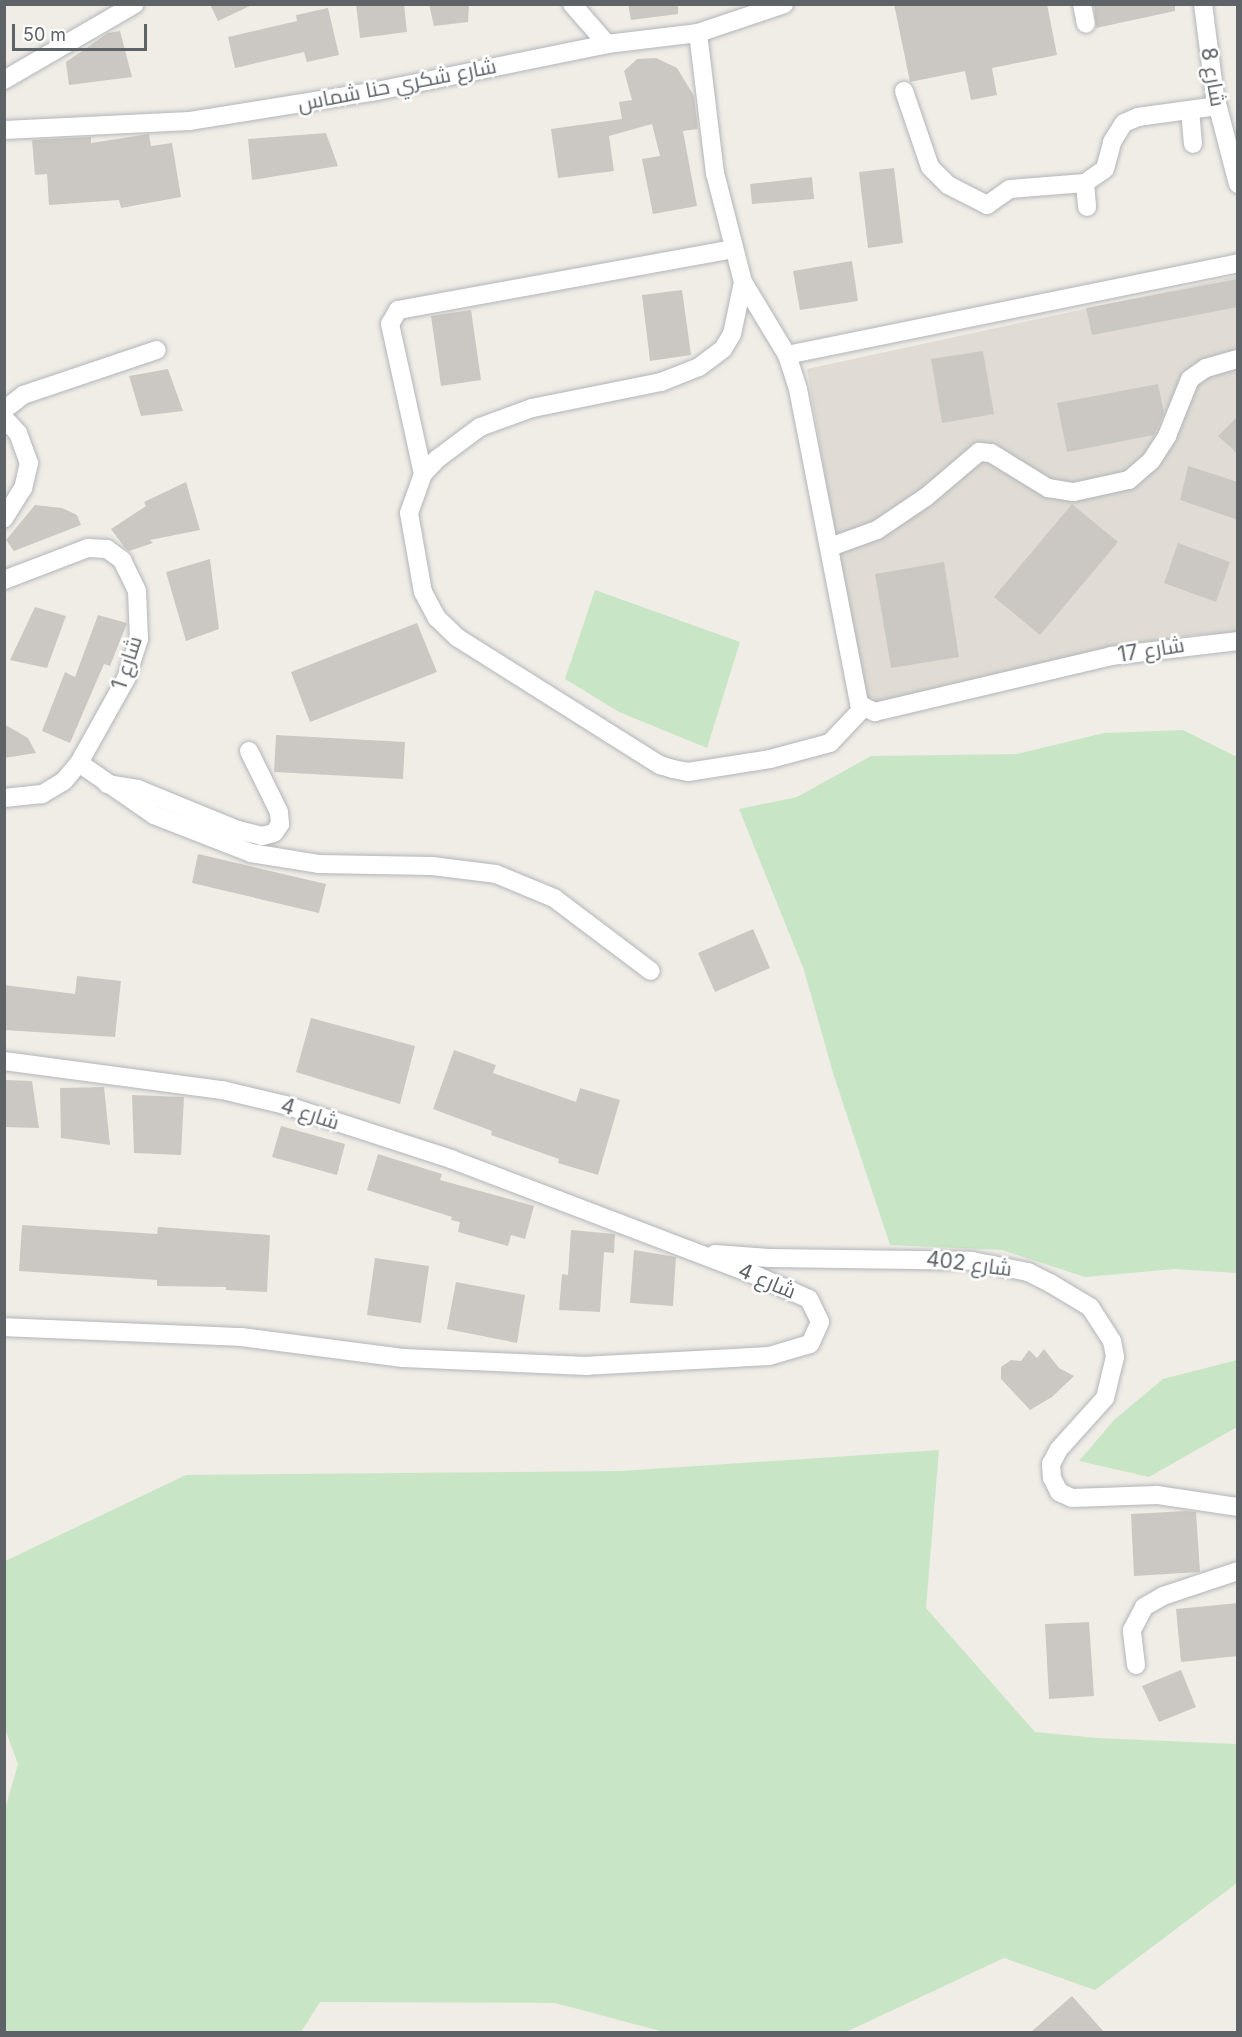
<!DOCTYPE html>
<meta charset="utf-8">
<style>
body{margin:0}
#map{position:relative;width:1242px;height:2037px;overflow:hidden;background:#f0ede7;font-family:Inter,Cairo,sans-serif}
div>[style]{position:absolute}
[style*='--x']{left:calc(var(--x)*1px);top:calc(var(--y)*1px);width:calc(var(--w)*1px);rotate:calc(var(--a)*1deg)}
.education>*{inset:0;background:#e0dcd5}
.green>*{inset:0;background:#c8e6c5}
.building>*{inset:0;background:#cbc8c3}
.roads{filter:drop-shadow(0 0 2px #b2b5b9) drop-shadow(0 0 2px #b2b5b9)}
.minor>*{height:18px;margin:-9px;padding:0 9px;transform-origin:9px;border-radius:9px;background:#fff}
span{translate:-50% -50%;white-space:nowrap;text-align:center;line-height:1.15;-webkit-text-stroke:5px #fff;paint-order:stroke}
.street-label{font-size:21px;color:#5e6367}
.frame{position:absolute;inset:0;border:6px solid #5e6367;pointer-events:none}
.scale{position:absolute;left:12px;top:24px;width:135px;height:27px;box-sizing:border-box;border:3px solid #5e6367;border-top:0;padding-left:8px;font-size:18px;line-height:21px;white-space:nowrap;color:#5e6367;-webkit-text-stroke:4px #fff;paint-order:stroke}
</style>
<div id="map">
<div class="education">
<i style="clip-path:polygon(1237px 276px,1237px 633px,1192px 635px,1115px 648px,864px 705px,807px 369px)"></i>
</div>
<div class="green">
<i style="clip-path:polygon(595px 590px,740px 642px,707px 748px,619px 712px,565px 679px)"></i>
<i style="clip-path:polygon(1183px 730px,1237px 757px,1237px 1273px,1175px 1269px,1085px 1277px,1002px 1250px,890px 1245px,833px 1073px,804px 970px,739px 809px,797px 797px,871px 756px,1017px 754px,1104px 733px)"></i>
<i style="clip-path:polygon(1237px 1360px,1237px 1427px,1149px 1477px,1079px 1461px,1114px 1420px,1163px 1379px)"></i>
<i style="clip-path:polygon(939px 1450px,926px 1608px,1035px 1732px,1097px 1738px,1237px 1744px,1237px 1883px,1095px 1990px,1004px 1958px,846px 2032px,664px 2032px,555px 2003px,320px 2002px,301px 2032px,5px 2032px,5px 1809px,18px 1764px,5px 1729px,5px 1561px,186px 1475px,621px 1471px)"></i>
</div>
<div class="building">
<i style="clip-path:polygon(210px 4px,254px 4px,218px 21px)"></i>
<i style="clip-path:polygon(356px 4px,404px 4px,407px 32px,360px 38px)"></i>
<i style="clip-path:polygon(429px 4px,469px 4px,468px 22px,434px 26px)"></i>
<i style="clip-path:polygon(628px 4px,678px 4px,678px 14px,631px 20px)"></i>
<i style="clip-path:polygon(894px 4px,1047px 4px,1057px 55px,992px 68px,997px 95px,971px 100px,965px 71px,910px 82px)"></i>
<i style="clip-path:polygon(1094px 4px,1175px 4px,1175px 11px,1096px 28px)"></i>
<i style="clip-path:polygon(328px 8px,339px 55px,307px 62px,304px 52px,235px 68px,228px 37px,297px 21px,296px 15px)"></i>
<i style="clip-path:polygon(120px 31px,132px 77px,69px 85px,66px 62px,108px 33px)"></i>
<i style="clip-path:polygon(656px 58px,677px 68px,694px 96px,698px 129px,683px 131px,697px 206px,653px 214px,642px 159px,660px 156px,652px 124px,609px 136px,614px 171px,558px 178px,551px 129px,622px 119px,619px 102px,632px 100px,624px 71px,637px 59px)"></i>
<i style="clip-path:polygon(326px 133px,338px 166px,252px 180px,248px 139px)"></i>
<i style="clip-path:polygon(149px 134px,151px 146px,172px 143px,181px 197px,121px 208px,119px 200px,49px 205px,47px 174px,35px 175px,32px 140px,91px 137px,91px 143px)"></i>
<i style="clip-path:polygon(894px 168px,903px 243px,868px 248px,859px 172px)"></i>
<i style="clip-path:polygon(812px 177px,814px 199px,752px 204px,750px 184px)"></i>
<i style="clip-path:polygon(852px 261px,858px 301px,800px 310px,793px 271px)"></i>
<i style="clip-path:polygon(1238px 279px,1238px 307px,1092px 335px,1086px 308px)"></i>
<i style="clip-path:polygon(682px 290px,691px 355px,650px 361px,642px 295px)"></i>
<i style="clip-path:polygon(471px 310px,481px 380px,441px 386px,431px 316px)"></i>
<i style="clip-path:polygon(983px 351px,994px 414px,942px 423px,931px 359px)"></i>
<i style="clip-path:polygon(168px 369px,183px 411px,141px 416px,129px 376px)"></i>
<i style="clip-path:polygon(1158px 384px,1164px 413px,1154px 435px,1067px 452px,1057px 403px)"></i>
<i style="clip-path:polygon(1238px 416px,1238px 454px,1218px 436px)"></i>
<i style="clip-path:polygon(1188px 466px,1238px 482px,1238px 520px,1180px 500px)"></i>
<i style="clip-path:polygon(186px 482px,200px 530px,150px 540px,153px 543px,129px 551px,125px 548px,111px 529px,146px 506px,144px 502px)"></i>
<i style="clip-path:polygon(1072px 504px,1118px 542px,1040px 635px,994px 597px)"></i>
<i style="clip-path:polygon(35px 505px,62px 508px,77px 515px,81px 525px,14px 551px,6px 540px)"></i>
<i style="clip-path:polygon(1178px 543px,1230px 562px,1216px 602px,1164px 583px)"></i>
<i style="clip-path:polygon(210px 559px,219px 629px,186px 641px,166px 572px)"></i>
<i style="clip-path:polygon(944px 562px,959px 657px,891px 668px,875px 574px)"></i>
<i style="clip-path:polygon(35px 607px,66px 616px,47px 668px,10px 660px)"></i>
<i style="clip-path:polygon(98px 615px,127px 623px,110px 666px,104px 664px,70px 743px,42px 731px,65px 672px,75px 677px)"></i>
<i style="clip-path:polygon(417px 623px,437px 672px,310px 722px,291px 672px)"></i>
<i style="clip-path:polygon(4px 724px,28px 738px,36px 753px,4px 758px)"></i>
<i style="clip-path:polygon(276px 735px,405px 742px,403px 779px,274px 772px)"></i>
<i style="clip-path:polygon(198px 854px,326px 884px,319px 913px,192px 883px)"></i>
<i style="clip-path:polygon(753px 929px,770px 968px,715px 992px,698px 953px)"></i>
<i style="clip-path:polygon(77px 976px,121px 981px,115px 1037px,4px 1030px,4px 985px,75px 994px)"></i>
<i style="clip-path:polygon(311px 1018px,415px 1046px,400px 1104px,296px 1072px)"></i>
<i style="clip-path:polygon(454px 1050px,496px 1065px,493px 1073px,576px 1102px,580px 1088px,620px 1100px,598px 1175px,558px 1163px,559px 1159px,491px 1135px,492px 1131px,433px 1109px)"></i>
<i style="clip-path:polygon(4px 1080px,32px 1081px,39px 1128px,4px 1127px)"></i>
<i style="clip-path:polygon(104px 1087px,110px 1145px,61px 1138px,60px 1088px)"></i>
<i style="clip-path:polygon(132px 1095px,184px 1097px,181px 1155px,134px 1153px)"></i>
<i style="clip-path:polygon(281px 1126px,345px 1144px,337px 1175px,272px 1157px)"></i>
<i style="clip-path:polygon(378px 1154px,442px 1174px,440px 1180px,534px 1206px,525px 1239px,511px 1235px,508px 1246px,458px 1232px,460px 1222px,451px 1220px,452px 1217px,367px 1190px)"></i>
<i style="clip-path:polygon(22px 1225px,157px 1234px,158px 1227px,270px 1235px,267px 1292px,226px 1290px,226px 1287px,157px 1286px,157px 1280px,19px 1271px)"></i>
<i style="clip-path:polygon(571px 1230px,615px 1234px,614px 1253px,604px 1252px,600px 1312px,559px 1310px,562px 1274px,568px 1275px)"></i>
<i style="clip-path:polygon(634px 1250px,676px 1257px,673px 1306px,630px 1303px)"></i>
<i style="clip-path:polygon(375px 1258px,429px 1266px,421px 1323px,367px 1315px)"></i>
<i style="clip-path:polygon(456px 1282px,525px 1295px,517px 1343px,447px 1329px)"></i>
<i style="clip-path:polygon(1044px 1349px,1059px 1368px,1074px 1376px,1052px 1397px,1030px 1410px,1001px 1379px,1001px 1367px,1011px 1360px,1021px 1361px,1029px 1350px,1037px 1358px)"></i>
<i style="clip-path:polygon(1186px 1511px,1196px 1512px,1200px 1572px,1134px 1576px,1131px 1514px)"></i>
<i style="clip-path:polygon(1238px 1603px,1238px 1656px,1181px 1662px,1176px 1609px)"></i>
<i style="clip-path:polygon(1089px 1622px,1094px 1696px,1049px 1699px,1045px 1624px)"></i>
<i style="clip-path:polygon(1181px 1670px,1196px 1707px,1159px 1722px,1142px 1686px)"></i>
<i style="clip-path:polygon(1072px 1996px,1104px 2032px,1031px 2032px)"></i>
</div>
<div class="roads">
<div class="minor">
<i style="--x:572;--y:4;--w:53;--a:48.8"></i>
<i style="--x:1082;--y:4;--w:20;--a:79"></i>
<i style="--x:1203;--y:4;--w:93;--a:82.6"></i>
<i style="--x:1215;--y:96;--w:91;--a:75.4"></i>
<i style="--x:698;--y:33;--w:141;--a:83.1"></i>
<i style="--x:715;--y:173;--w:113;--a:75.6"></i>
<i style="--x:743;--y:282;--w:85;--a:58.9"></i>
<i style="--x:787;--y:355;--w:36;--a:72"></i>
<i style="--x:798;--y:389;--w:321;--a:79"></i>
<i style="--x:859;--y:704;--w:18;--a:27"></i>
<i style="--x:875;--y:712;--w:243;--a:-13.3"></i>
<i style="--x:1111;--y:656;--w:128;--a:-6.7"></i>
<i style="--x:4;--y:80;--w:151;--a:-30.1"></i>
<i style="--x:904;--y:91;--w:80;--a:71.1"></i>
<i style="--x:930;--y:167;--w:25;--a:45"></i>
<i style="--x:948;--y:185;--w:44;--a:27.1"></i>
<i style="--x:987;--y:205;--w:28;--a:-35"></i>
<i style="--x:1010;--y:189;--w:75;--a:-4.6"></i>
<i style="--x:1085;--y:183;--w:24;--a:-35"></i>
<i style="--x:1105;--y:169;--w:28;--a:-75"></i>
<i style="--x:1112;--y:142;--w:22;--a:-58"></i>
<i style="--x:1124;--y:123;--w:15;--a:-23"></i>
<i style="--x:1138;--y:117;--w:80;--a:-7.9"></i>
<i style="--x:1190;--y:110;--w:34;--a:85"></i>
<i style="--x:4;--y:130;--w:186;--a:-2.8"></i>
<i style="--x:190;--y:121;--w:189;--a:-9.1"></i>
<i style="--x:377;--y:91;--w:235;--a:-11.5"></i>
<i style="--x:607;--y:44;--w:92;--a:-6.9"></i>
<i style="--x:698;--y:33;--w:91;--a:-18.6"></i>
<i style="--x:1085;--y:183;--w:24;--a:85"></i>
<i style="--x:743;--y:282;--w:53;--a:101.9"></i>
<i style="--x:732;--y:334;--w:17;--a:121"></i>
<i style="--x:723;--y:349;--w:30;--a:143"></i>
<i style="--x:699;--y:367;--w:41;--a:158.5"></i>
<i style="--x:661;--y:382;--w:132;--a:168.6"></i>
<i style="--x:532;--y:408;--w:55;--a:159.9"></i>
<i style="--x:480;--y:427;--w:54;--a:143.3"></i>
<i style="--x:437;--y:459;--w:21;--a:133"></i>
<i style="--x:423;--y:474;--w:41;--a:109.7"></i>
<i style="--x:409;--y:513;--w:80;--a:80"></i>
<i style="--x:423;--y:592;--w:30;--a:62"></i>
<i style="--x:437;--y:618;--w:29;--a:44"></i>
<i style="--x:458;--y:638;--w:239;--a:32.2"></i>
<i style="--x:660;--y:765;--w:14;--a:17"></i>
<i style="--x:673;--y:769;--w:15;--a:11"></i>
<i style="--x:688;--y:772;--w:83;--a:-9"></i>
<i style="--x:770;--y:759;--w:62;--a:-14.9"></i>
<i style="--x:830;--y:743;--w:48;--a:-46.7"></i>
<i style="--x:787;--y:355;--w:460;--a:-11.5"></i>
<i style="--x:4;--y:410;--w:24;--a:-38"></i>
<i style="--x:23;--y:395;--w:141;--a:-18.6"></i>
<i style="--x:4;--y:418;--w:21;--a:47"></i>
<i style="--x:18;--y:433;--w:32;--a:70"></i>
<i style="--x:29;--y:463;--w:26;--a:103"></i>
<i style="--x:23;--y:488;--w:36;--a:122"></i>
<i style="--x:423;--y:474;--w:154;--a:-102.4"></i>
<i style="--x:390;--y:324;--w:16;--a:-60"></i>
<i style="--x:398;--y:310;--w:341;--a:-10.3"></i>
<i style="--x:830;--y:547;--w:50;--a:-19.9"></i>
<i style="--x:877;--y:530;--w:59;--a:-34"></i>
<i style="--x:926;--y:497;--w:70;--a:-40.3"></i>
<i style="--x:979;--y:452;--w:12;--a:5"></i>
<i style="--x:991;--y:453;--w:67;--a:31.6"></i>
<i style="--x:1048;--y:488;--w:26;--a:9"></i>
<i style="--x:1074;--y:492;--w:56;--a:-12.3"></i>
<i style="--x:1129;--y:480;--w:29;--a:-41"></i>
<i style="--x:1151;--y:461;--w:30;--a:-57"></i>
<i style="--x:1167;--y:436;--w:61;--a:-68"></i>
<i style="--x:1190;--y:379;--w:19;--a:-35"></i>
<i style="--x:1206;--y:368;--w:33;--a:-16"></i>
<i style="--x:4;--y:580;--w:90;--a:-20.9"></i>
<i style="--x:88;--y:548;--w:19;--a:3"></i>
<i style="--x:107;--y:549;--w:19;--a:36"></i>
<i style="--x:122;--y:560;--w:34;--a:64"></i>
<i style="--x:137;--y:591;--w:48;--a:87.6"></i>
<i style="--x:139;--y:639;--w:40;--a:108"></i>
<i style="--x:127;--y:677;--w:98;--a:119.2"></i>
<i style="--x:79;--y:763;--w:23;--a:130"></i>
<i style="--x:64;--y:781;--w:26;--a:149"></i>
<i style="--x:42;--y:794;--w:38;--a:174"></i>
<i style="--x:79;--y:763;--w:91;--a:34.7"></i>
<i style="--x:154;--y:815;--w:104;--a:21.4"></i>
<i style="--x:251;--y:853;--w:68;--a:9.3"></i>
<i style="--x:318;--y:864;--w:114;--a:1"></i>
<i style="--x:432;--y:866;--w:64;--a:7.1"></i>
<i style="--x:496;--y:874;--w:63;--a:22.5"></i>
<i style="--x:554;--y:898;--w:121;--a:37"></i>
<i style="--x:107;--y:784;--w:31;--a:9"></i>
<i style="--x:138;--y:789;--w:108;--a:22.3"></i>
<i style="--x:238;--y:830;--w:25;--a:14"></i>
<i style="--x:262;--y:836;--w:12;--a:-14"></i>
<i style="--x:274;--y:833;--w:11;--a:-56"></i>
<i style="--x:280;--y:824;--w:12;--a:-95"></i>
<i style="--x:279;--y:812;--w:68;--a:-116.2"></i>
<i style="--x:4;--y:1061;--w:220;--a:7.6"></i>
<i style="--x:222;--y:1090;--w:65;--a:13.4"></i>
<i style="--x:285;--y:1105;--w:175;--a:18"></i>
<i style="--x:451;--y:1159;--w:325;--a:20.9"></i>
<i style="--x:755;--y:1275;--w:59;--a:24"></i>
<i style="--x:809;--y:1299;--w:25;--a:64"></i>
<i style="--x:820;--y:1322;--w:24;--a:114"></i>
<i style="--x:810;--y:1344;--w:43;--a:163.7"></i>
<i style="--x:769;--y:1356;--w:182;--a:176.9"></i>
<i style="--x:587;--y:1366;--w:184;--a:-177.5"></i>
<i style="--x:403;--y:1358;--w:163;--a:-172.6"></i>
<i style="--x:241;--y:1337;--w:237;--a:-177.6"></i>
<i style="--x:715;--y:1254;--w:54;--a:4.2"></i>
<i style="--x:769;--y:1258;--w:203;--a:0.8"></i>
<i style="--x:972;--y:1261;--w:57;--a:11.1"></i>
<i style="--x:1028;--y:1272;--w:25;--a:27"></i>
<i style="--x:1050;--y:1283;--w:47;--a:31"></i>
<i style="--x:1090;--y:1307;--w:40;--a:57.1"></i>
<i style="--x:1112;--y:1341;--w:16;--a:79"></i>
<i style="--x:1115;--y:1357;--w:42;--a:103.7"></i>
<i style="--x:1105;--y:1398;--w:69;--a:132"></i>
<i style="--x:1059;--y:1449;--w:17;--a:118"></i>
<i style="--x:1051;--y:1464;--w:14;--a:86"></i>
<i style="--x:1052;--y:1478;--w:16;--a:63"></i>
<i style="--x:1059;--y:1492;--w:14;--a:25"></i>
<i style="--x:1072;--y:1498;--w:85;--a:-2"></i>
<i style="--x:1157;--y:1495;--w:82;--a:8.4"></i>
<i style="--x:1136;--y:1665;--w:35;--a:-97"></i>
<i style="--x:1132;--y:1630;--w:26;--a:-62"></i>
<i style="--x:1144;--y:1607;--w:22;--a:-30"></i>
<i style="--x:1163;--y:1596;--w:79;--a:-18.4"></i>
</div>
</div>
<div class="street-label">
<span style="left:1213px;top:77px;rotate:80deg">شارع 8</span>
<span style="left:397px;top:85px;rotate:-11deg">شارع شكري حنا شماس</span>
<span style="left:1151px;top:650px;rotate:-9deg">شارع 17</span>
<span style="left:127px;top:663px;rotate:-72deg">شارع 1</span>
<span style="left:310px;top:1114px;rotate:18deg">شارع 4</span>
<span style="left:969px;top:1264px;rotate:7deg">شارع 402</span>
<span style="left:767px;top:1281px;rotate:23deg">شارع 4</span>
</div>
<div class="frame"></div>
<div class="scale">50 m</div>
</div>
